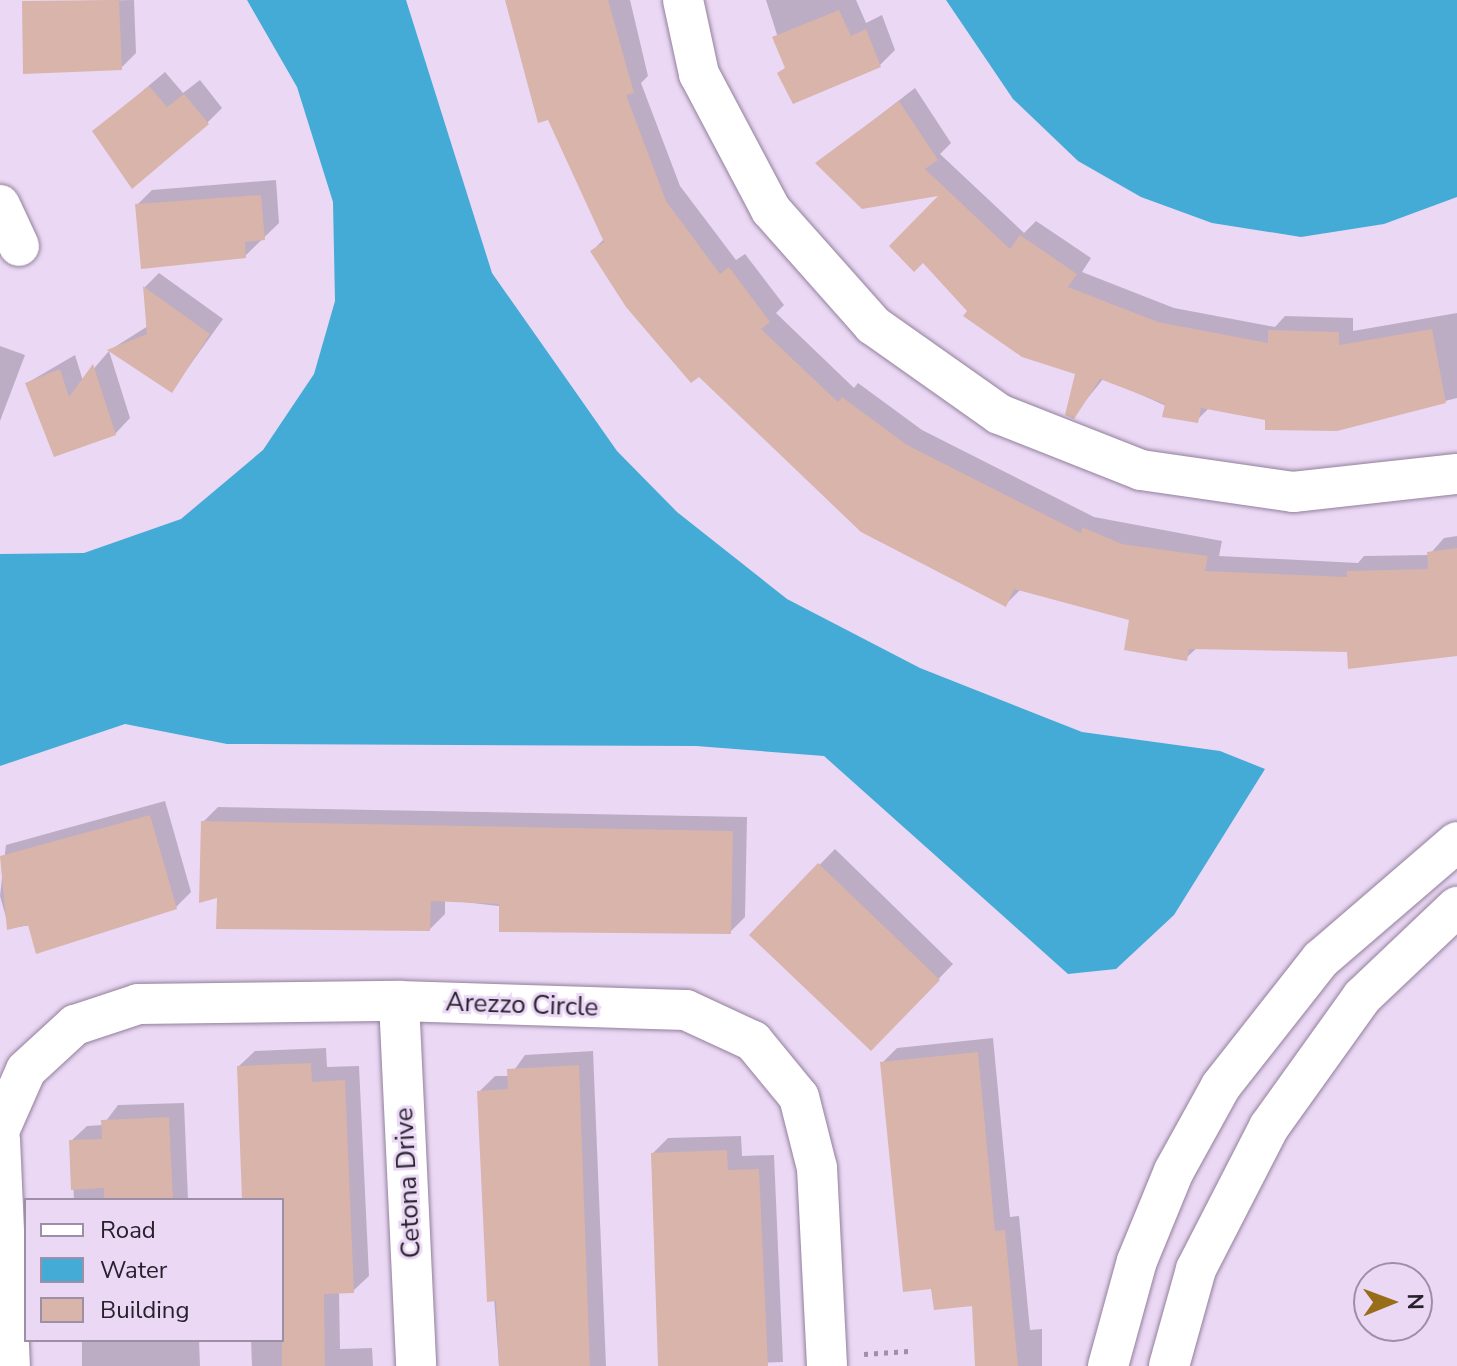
<!DOCTYPE html>
<style>
body{margin:0}
#map{position:relative;width:1457px;height:1366px;overflow:hidden;background:#ebd8f5;font-family:"Nunito Sans",sans-serif}
div>[style]{position:absolute}
[style*='--x']{left:calc(var(--x)*1px);top:calc(var(--y)*1px);width:calc(var(--w)*1px);rotate:calc(var(--a)*1deg)}
.water>*{inset:0;background:#44abd6}
.shadow>*{inset:0;background:#0003}
.building>*{inset:0;background:#d8b4ab}
.path>*{height:5px;margin-top:-2.5px;transform-origin:0;background:repeating-linear-gradient(90deg,#9e90a6 0 4px,transparent 0 10px)}
.roads{filter:drop-shadow(0 0 2px #92809b) drop-shadow(0 0 2px #92809b)}
.street>*{height:40px;margin:-20px;padding:0 20px;transform-origin:20px;border-radius:20px;background:#fff}
span{translate:-50% -50%;white-space:nowrap;text-align:center;line-height:1.15;-webkit-text-stroke:6px #ebd8f5;paint-order:stroke}
.street-label{font-size:26px;color:#28212c}
.legend{position:absolute;left:24px;top:1198px;width:260px;height:144px;box-sizing:border-box;background:#ebd8f5;border:2px solid #9d8fa5;margin:0;padding:10px 14px;list-style:none;font-size:24px;color:#28212c}
.legend li{display:flex;align-items:center;gap:16px;height:40px}
.legend b{width:40px;border:2px solid #9d8fa5}
.north{position:absolute;left:1353px;top:1262px;width:80px;height:80px;box-sizing:border-box;background:#ebd8f5;border:2px solid #9d8fa5;border-radius:50%;rotate:89deg;font-size:22px;font-weight:700;line-height:32px;text-align:center;color:#28212c}
.north::after{content:'';display:block;margin:auto;width:28px;height:36px;background:#976d19;clip-path:polygon(50% 0,100% 100%,50% 72%,0 100%)}
</style>
<div id="map">
<div class="water">
<i style="clip-path:polygon(247px 0,406px 0,492px 273px,617px 451px,677px 512px,787px 599px,920px 668px,1082px 732px,1220px 751px,1265px 769px,1174px 915px,1116px 969px,1068px 974px,824px 756px,696px 746px,227px 744px,125px 724px,0 766px,0 554px,84px 553px,181px 519px,263px 450px,314px 374px,335px 301px,333px 202px,297px 87px)"></i>
<i style="clip-path:polygon(946px 0,1457px 0,1457px 197px,1384px 224px,1301px 237px,1212px 223px,1141px 197px,1078px 161px,1013px 99px)"></i>
</div>
<div class="shadow">
<i style="clip-path:polygon(134px 0,136px 53px,121px 68px,24px 2px)"></i>
<i style="clip-path:polygon(507px 0,630px 0,648px 76px,641px 83px,680px 186px,736px 260px,745px 254px,784px 305px,776px 313px,854px 388px,858px 383px,922px 430px,1094px 517px,1222px 541px,1219px 556px,1358px 563px,1364px 556px,1429px 555px,1444px 538px,1457px 536px,1457px 654px,1350px 667px,1349px 650px,1198px 647px,1186px 658px,1131px 618px,1021px 589px,1006px 604px,592px 251px,605px 238px)"></i>
<i style="clip-path:polygon(766px 0,856px 0,866px 23px,882px 15px,895px 50px,880px 65px,794px 102px,780px 73px,787px 66px)"></i>
<i style="clip-path:polygon(165px 72px,183px 93px,200px 80px,222px 108px,207px 123px,95px 131px)"></i>
<i style="clip-path:polygon(915px 88px,951px 143px,940px 154px,1024px 233px,1036px 221px,1091px 258px,1082px 272px,1174px 308px,1275px 327px,1285px 316px,1353px 318px,1353px 331px,1457px 313px,1457px 398px,1336px 429px,1210px 407px,1197px 420px,1104px 378px,1073px 416px,1078px 373px,969px 310px,943px 193px,818px 163px)"></i>
<i style="clip-path:polygon(276px 180px,279px 223px,245px 256px,137px 205px,152px 190px)"></i>
<i style="clip-path:polygon(159px 273px,223px 319px,172px 390px,110px 350px,148px 326px,145px 287px)"></i>
<i style="clip-path:polygon(0 346px,25px 355px,0 421px)"></i>
<i style="clip-path:polygon(109px 351px,130px 418px,115px 434px,27px 383px,75px 355px,83px 381px)"></i>
<i style="clip-path:polygon(165px 801px,191px 892px,176px 907px,9px 928px,0 896px,6px 845px)"></i>
<i style="clip-path:polygon(218px 807px,747px 817px,745px 917px,730px 932px,445px 900px,445px 914px,430px 929px,219px 895px,203px 822px)"></i>
<i style="clip-path:polygon(835px 849px,953px 964px,871px 1049px,752px 934px)"></i>
<i style="clip-path:polygon(993px 1038px,1010px 1217px,1019px 1216px,1030px 1330px,1042px 1329px,1042px 1366px,977px 1366px,974px 1304px,882px 1063px,897px 1048px)"></i>
<i style="clip-path:polygon(326px 1048px,327px 1067px,359px 1066px,369px 1276px,353px 1291px,339px 1291px,340px 1349px,372px 1348px,373px 1366px,252px 1366px,251px 1340px,282px 1340px,282px 1200px,245px 1200px,239px 1066px,255px 1051px)"></i>
<i style="clip-path:polygon(593px 1051px,606px 1366px,499px 1366px,479px 1092px,495px 1076px,510px 1076px,525px 1055px)"></i>
<i style="clip-path:polygon(184px 1103px,188px 1200px,74px 1200px,71px 1141px,87px 1126px,103px 1125px,118px 1105px)"></i>
<i style="clip-path:polygon(741px 1136px,742px 1156px,774px 1155px,783px 1362px,661px 1366px,653px 1153px,668px 1138px)"></i>
<i style="clip-path:polygon(199px 1340px,200px 1366px,82px 1366px,82px 1340px)"></i>
</div>
<div class="building">
<i style="clip-path:polygon(119px 0,122px 70px,23px 74px,22px 1px)"></i>
<i style="clip-path:polygon(505px 0,608px 0,634px 93px,626px 95px,666px 201px,720px 274px,729px 267px,770px 322px,761px 329px,838px 402px,842px 397px,907px 445px,1081px 533px,1082px 527px,1122px 544px,1208px 556px,1205px 571px,1347px 577px,1347px 571px,1428px 569px,1427px 552px,1457px 548px,1457px 656px,1348px 669px,1347px 652px,1189px 649px,1187px 661px,1124px 650px,1129px 620px,1014px 589px,1006px 607px,861px 532px,699px 377px,691px 383px,626px 307px,590px 251px,604px 242px,548px 120px,538px 123px)"></i>
<i style="clip-path:polygon(839px 10px,851px 36px,866px 29px,881px 67px,793px 104px,777px 73px,785px 68px,772px 37px)"></i>
<i style="clip-path:polygon(149px 86px,167px 107px,184px 94px,209px 124px,132px 189px,92px 131px)"></i>
<i style="clip-path:polygon(899px 101px,938px 160px,925px 169px,1010px 249px,1020px 235px,1077px 274px,1068px 287px,1158px 322px,1268px 343px,1268px 330px,1339px 332px,1339px 345px,1432px 329px,1446px 403px,1337px 431px,1265px 430px,1265px 420px,1201px 408px,1198px 423px,1162px 417px,1165px 404px,1100px 379px,1074px 419px,1065px 415px,1075px 374px,1022px 357px,963px 316px,967px 311px,923px 263px,914px 272px,889px 246px,938px 196px,862px 209px,815px 163px)"></i>
<i style="clip-path:polygon(261px 195px,265px 240px,245px 242px,246px 258px,141px 269px,135px 204px)"></i>
<i style="clip-path:polygon(143px 286px,210px 334px,172px 393px,107px 350px,147px 334px)"></i>
<i style="clip-path:polygon(93px 364px,116px 435px,54px 457px,25px 383px,60px 369px,69px 397px)"></i>
<i style="clip-path:polygon(150px 815px,177px 909px,36px 954px,28px 925px,7px 930px,0 856px)"></i>
<i style="clip-path:polygon(201px 821px,733px 831px,731px 934px,499px 932px,499px 904px,431px 901px,430px 931px,216px 929px,217px 898px,199px 903px)"></i>
<i style="clip-path:polygon(818px 863px,940px 980px,871px 1051px,749px 935px)"></i>
<i style="clip-path:polygon(978px 1052px,995px 1231px,1005px 1230px,1018px 1366px,975px 1366px,972px 1306px,934px 1310px,931px 1289px,903px 1292px,880px 1062px)"></i>
<i style="clip-path:polygon(311px 1063px,312px 1082px,345px 1080px,354px 1293px,324px 1294px,325px 1366px,282px 1366px,282px 1200px,242px 1200px,237px 1066px)"></i>
<i style="clip-path:polygon(579px 1065px,590px 1366px,499px 1366px,496px 1301px,487px 1302px,477px 1091px,508px 1089px,507px 1069px)"></i>
<i style="clip-path:polygon(169px 1117px,173px 1200px,104px 1200px,104px 1188px,71px 1190px,69px 1140px,102px 1139px,101px 1120px)"></i>
<i style="clip-path:polygon(727px 1150px,728px 1170px,759px 1169px,768px 1366px,658px 1366px,651px 1153px)"></i>
</div>
<div class="path">
<i style="--x:864;--y:1354;--w:45;--a:-3.8"></i>
</div>
<div class="roads">
<div class="street">
<i style="--x:683;--y:0;--w:76;--a:77.8"></i>
<i style="--x:699;--y:74;--w:154;--a:62.1"></i>
<i style="--x:771;--y:210;--w:154;--a:48.4"></i>
<i style="--x:873;--y:325;--w:154;--a:35.2"></i>
<i style="--x:999;--y:414;--w:153;--a:21.5"></i>
<i style="--x:1141;--y:470;--w:154;--a:8.2"></i>
<i style="--x:1293;--y:492;--w:165;--a:-6.3"></i>
<i style="--x:0;--y:205;--w:45;--a:65.1"></i>
<i style="--x:399;--y:1001;--w:365;--a:87.3"></i>
<i style="--x:0;--y:1129;--w:64;--a:-66.2"></i>
<i style="--x:26;--y:1070;--w:67;--a:-42.6"></i>
<i style="--x:75;--y:1025;--w:66;--a:-18.4"></i>
<i style="--x:138;--y:1004;--w:261;--a:-0.7"></i>
<i style="--x:399;--y:1001;--w:287;--a:1.8"></i>
<i style="--x:686;--y:1010;--w:74;--a:24.8"></i>
<i style="--x:753;--y:1041;--w:72;--a:50.6"></i>
<i style="--x:799;--y:1097;--w:73;--a:75.8"></i>
<i style="--x:817;--y:1168;--w:198;--a:87.1"></i>
<i style="--x:0;--y:1139;--w:227;--a:87.5"></i>
<i style="--x:1108;--y:1366;--w:109;--a:-74.6"></i>
<i style="--x:1137;--y:1261;--w:97;--a:-67.7"></i>
<i style="--x:1174;--y:1171;--w:97;--a:-61.1"></i>
<i style="--x:1221;--y:1086;--w:162;--a:-51.8"></i>
<i style="--x:1321;--y:959;--w:179;--a:-40.7"></i>
<i style="--x:1169;--y:1366;--w:101;--a:-74.4"></i>
<i style="--x:1196;--y:1269;--w:160;--a:-62.8"></i>
<i style="--x:1269;--y:1127;--w:160;--a:-54.4"></i>
<i style="--x:1362;--y:997;--w:131;--a:-43.5"></i>
</div>
</div>
<div class="street-label">
<span style="left:522px;top:1005px;rotate:2deg">Arezzo Circle</span>
<span style="left:408px;top:1183px;rotate:-93deg">Cetona Drive</span>
</div>
<ul class="legend">
<li><b style="height:10px;background:#fff"></b>Road</li>
<li><b style="height:22px;background:#44abd6"></b>Water</li>
<li><b style="height:22px;background:#d8b4ab"></b>Building</li>
</ul>
<div class="north">N</div>
</div>
